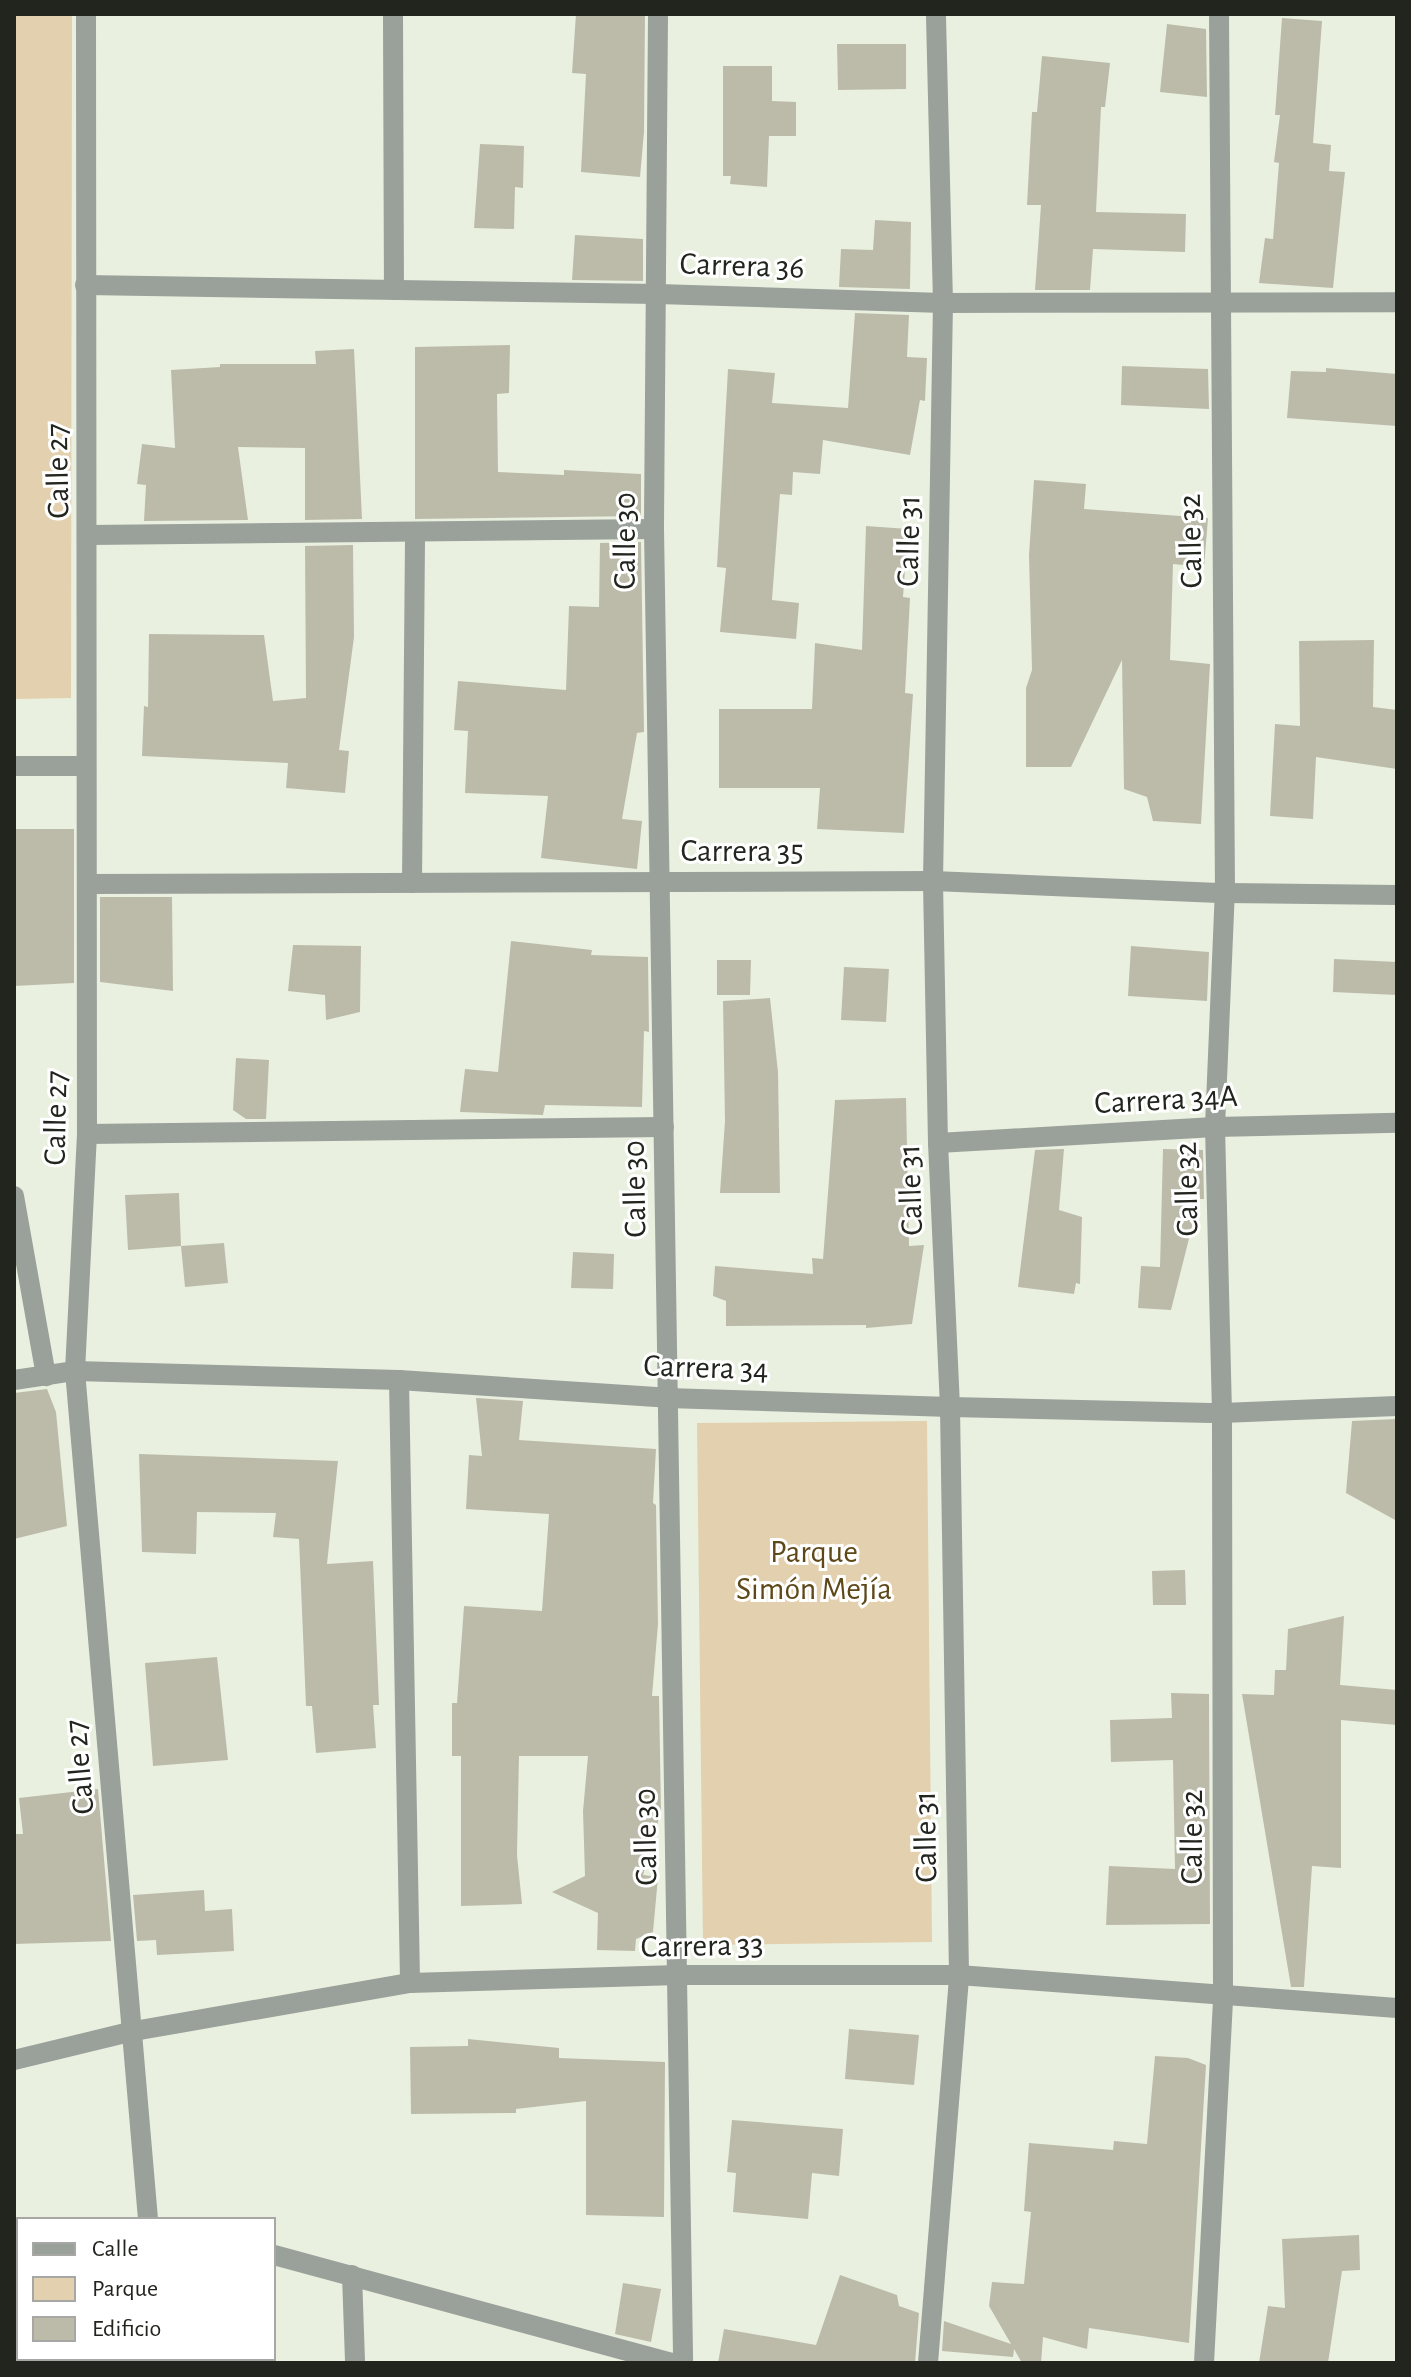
<!DOCTYPE html>
<meta charset="utf-8">
<style>
body{margin:0}
#map{position:relative;width:1411px;height:2377px;overflow:hidden;background:#e9f0df;font-family:"Alegreya Sans",sans-serif}
div>[style]{position:absolute}
[style*='--x']{left:calc(var(--x)*1px);top:calc(var(--y)*1px);width:calc(var(--w)*1px);rotate:calc(var(--a)*1deg)}
.green>*{inset:0;background:#e3d0ae}
.building>*{inset:0;background:#bcbbaa}
.street>*{height:20px;margin:-10px;padding:0 10px;transform-origin:10px;border-radius:10px;background:#9aa09a}
span{translate:-50% -50%;white-space:nowrap;text-align:center;line-height:1.15;-webkit-text-stroke:6px #fff;paint-order:stroke}
.street-label{font-size:32px;color:#22241e}
.park-label{font-size:32px;color:#5e4819}
.frame{position:absolute;inset:0;border:16px solid #22241e;pointer-events:none}
.legend{position:absolute;left:16px;top:2217px;width:260px;height:144px;box-sizing:border-box;background:#fff;border:2px solid #a7a7a5;margin:0;padding:10px 14px;list-style:none;font-size:24px;color:#22241e}
.legend li{display:flex;align-items:center;gap:16px;height:40px}
.legend b{width:40px;border:2px solid #a7a7a5}
</style>
<div id="map">
<div class="green">
<i style="clip-path:polygon(14px 14px,72px 14px,71px 698px,14px 699px)"></i>
<i style="clip-path:polygon(927px 1421px,932px 1942px,703px 1945px,697px 1423px)"></i>
</div>
<div class="building">
<i style="clip-path:polygon(576px 14px,645px 14px,644px 132px,640px 177px,581px 172px,586px 74px,572px 73px)"></i>
<i style="clip-path:polygon(1282px 18px,1322px 21px,1313px 143px,1331px 145px,1329px 171px,1345px 172px,1333px 288px,1259px 283px,1265px 238px,1273px 239px,1279px 163px,1274px 162px,1280px 115px,1275px 115px)"></i>
<i style="clip-path:polygon(1167px 24px,1206px 29px,1207px 97px,1160px 92px)"></i>
<i style="clip-path:polygon(837px 44px,906px 44px,906px 89px,838px 90px)"></i>
<i style="clip-path:polygon(1042px 56px,1110px 63px,1105px 107px,1101px 107px,1096px 212px,1186px 214px,1185px 252px,1093px 249px,1090px 290px,1035px 290px,1041px 205px,1027px 205px,1032px 112px,1037px 112px)"></i>
<i style="clip-path:polygon(723px 66px,772px 66px,772px 101px,796px 102px,796px 136px,769px 136px,767px 187px,730px 184px,731px 176px,723px 176px)"></i>
<i style="clip-path:polygon(480px 144px,524px 146px,523px 188px,515px 187px,514px 229px,474px 228px)"></i>
<i style="clip-path:polygon(875px 220px,911px 222px,910px 289px,839px 287px,841px 249px,873px 250px)"></i>
<i style="clip-path:polygon(575px 235px,643px 239px,643px 281px,572px 280px)"></i>
<i style="clip-path:polygon(855px 313px,909px 315px,907px 357px,927px 358px,925px 401px,920px 400px,910px 455px,823px 440px,820px 474px,793px 472px,792px 495px,780px 494px,772px 600px,799px 603px,796px 639px,720px 632px,726px 568px,717px 567px,728px 369px,775px 373px,772px 403px,848px 408px)"></i>
<i style="clip-path:polygon(510px 345px,509px 393px,497px 394px,498px 472px,564px 475px,564px 470px,641px 474px,641px 516px,415px 519px,415px 347px)"></i>
<i style="clip-path:polygon(354px 349px,362px 519px,305px 520px,305px 448px,238px 447px,248px 520px,144px 521px,146px 485px,137px 484px,142px 444px,175px 448px,171px 370px,220px 367px,220px 364px,316px 364px,315px 351px)"></i>
<i style="clip-path:polygon(1122px 366px,1208px 369px,1209px 409px,1121px 405px)"></i>
<i style="clip-path:polygon(1326px 368px,1397px 374px,1397px 426px,1287px 418px,1291px 371px,1326px 372px)"></i>
<i style="clip-path:polygon(1034px 480px,1086px 484px,1084px 509px,1208px 518px,1204px 567px,1173px 564px,1170px 660px,1210px 664px,1201px 824px,1153px 821px,1147px 797px,1124px 789px,1122px 660px,1071px 767px,1026px 767px,1026px 688px,1032px 670px,1029px 555px)"></i>
<i style="clip-path:polygon(866px 526px,908px 529px,903px 597px,910px 598px,905px 693px,913px 694px,904px 833px,817px 829px,820px 788px,719px 788px,719px 709px,812px 709px,815px 643px,862px 650px)"></i>
<i style="clip-path:polygon(641px 542px,644px 732px,637px 733px,622px 819px,642px 821px,637px 869px,541px 858px,548px 796px,465px 793px,468px 731px,454px 730px,458px 681px,566px 690px,569px 606px,599px 607px,600px 543px)"></i>
<i style="clip-path:polygon(353px 545px,354px 637px,339px 750px,349px 751px,345px 793px,286px 788px,288px 763px,142px 756px,144px 706px,148px 707px,149px 634px,264px 635px,273px 701px,306px 698px,305px 546px)"></i>
<i style="clip-path:polygon(1374px 640px,1373px 707px,1397px 710px,1397px 769px,1316px 757px,1313px 819px,1270px 816px,1275px 724px,1300px 726px,1299px 641px)"></i>
<i style="clip-path:polygon(14px 829px,74px 829px,74px 983px,14px 986px)"></i>
<i style="clip-path:polygon(100px 897px,172px 897px,173px 991px,100px 982px)"></i>
<i style="clip-path:polygon(511px 941px,592px 950px,591px 955px,648px 957px,649px 1032px,644px 1031px,642px 1107px,545px 1105px,543px 1115px,460px 1112px,465px 1069px,498px 1072px)"></i>
<i style="clip-path:polygon(293px 945px,361px 946px,360px 1012px,326px 1020px,325px 995px,288px 991px)"></i>
<i style="clip-path:polygon(1131px 946px,1209px 952px,1207px 1001px,1128px 996px)"></i>
<i style="clip-path:polygon(1334px 959px,1397px 962px,1397px 995px,1333px 992px)"></i>
<i style="clip-path:polygon(717px 960px,751px 960px,750px 995px,717px 995px)"></i>
<i style="clip-path:polygon(844px 967px,889px 969px,886px 1022px,841px 1020px)"></i>
<i style="clip-path:polygon(770px 998px,778px 1072px,780px 1193px,720px 1193px,725px 1121px,723px 1001px)"></i>
<i style="clip-path:polygon(236px 1058px,269px 1060px,266px 1119px,246px 1119px,233px 1110px)"></i>
<i style="clip-path:polygon(906px 1098px,909px 1246px,924px 1245px,912px 1324px,866px 1328px,866px 1325px,726px 1326px,726px 1301px,713px 1296px,715px 1266px,813px 1274px,812px 1258px,823px 1259px,835px 1100px)"></i>
<i style="clip-path:polygon(1064px 1149px,1059px 1210px,1082px 1217px,1080px 1284px,1076px 1283px,1074px 1294px,1018px 1287px,1035px 1150px)"></i>
<i style="clip-path:polygon(1163px 1149px,1203px 1150px,1204px 1199px,1199px 1199px,1171px 1310px,1138px 1308px,1141px 1266px,1160px 1267px)"></i>
<i style="clip-path:polygon(179px 1193px,181px 1246px,128px 1250px,125px 1195px)"></i>
<i style="clip-path:polygon(224px 1243px,228px 1283px,185px 1287px,181px 1246px)"></i>
<i style="clip-path:polygon(573px 1252px,614px 1254px,613px 1289px,571px 1288px)"></i>
<i style="clip-path:polygon(47px 1389px,56px 1412px,67px 1526px,14px 1539px,14px 1393px)"></i>
<i style="clip-path:polygon(476px 1398px,523px 1401px,519px 1440px,656px 1449px,653px 1503px,656px 1505px,658px 1624px,652px 1696px,659px 1696px,661px 1811px,643px 1875px,658px 1877px,653px 1932px,636px 1939px,635px 1951px,597px 1950px,598px 1913px,552px 1892px,585px 1876px,583px 1811px,588px 1756px,519px 1756px,517px 1855px,522px 1904px,461px 1906px,461px 1756px,452px 1756px,452px 1703px,457px 1703px,464px 1606px,542px 1611px,549px 1514px,466px 1509px,469px 1455px,482px 1456px)"></i>
<i style="clip-path:polygon(1397px 1419px,1397px 1521px,1346px 1493px,1352px 1421px)"></i>
<i style="clip-path:polygon(139px 1454px,338px 1461px,327px 1564px,373px 1561px,379px 1705px,373px 1705px,376px 1748px,316px 1753px,312px 1706px,306px 1706px,299px 1539px,273px 1537px,276px 1513px,197px 1512px,196px 1554px,142px 1552px)"></i>
<i style="clip-path:polygon(1185px 1570px,1186px 1605px,1153px 1605px,1152px 1571px)"></i>
<i style="clip-path:polygon(1344px 1616px,1340px 1685px,1397px 1690px,1397px 1725px,1341px 1720px,1341px 1868px,1312px 1866px,1304px 1987px,1291px 1987px,1242px 1694px,1274px 1695px,1275px 1670px,1286px 1670px,1288px 1629px)"></i>
<i style="clip-path:polygon(217px 1657px,228px 1760px,153px 1766px,145px 1663px)"></i>
<i style="clip-path:polygon(1171px 1693px,1209px 1694px,1210px 1924px,1106px 1925px,1109px 1866px,1175px 1869px,1173px 1760px,1111px 1762px,1110px 1720px,1172px 1718px)"></i>
<i style="clip-path:polygon(98px 1789px,111px 1941px,14px 1944px,14px 1834px,23px 1834px,19px 1798px)"></i>
<i style="clip-path:polygon(204px 1890px,205px 1911px,232px 1909px,234px 1951px,157px 1955px,156px 1940px,137px 1941px,133px 1895px)"></i>
<i style="clip-path:polygon(849px 2029px,919px 2035px,914px 2085px,845px 2079px)"></i>
<i style="clip-path:polygon(468px 2039px,559px 2048px,559px 2058px,665px 2062px,664px 2217px,586px 2215px,586px 2101px,516px 2109px,516px 2113px,411px 2114px,410px 2047px,468px 2046px)"></i>
<i style="clip-path:polygon(1155px 2056px,1188px 2058px,1206px 2065px,1189px 2343px,1089px 2328px,1087px 2349px,1043px 2337px,1041px 2363px,1022px 2363px,1014px 2349px,1013px 2357px,942px 2351px,944px 2321px,1011px 2344px,989px 2306px,992px 2282px,1024px 2284px,1031px 2212px,1024px 2211px,1029px 2143px,1113px 2150px,1114px 2141px,1147px 2144px)"></i>
<i style="clip-path:polygon(732px 2120px,843px 2129px,839px 2176px,812px 2173px,808px 2219px,733px 2212px,736px 2173px,727px 2172px)"></i>
<i style="clip-path:polygon(1359px 2235px,1360px 2270px,1342px 2271px,1328px 2363px,1259px 2363px,1268px 2306px,1285px 2308px,1282px 2239px)"></i>
<i style="clip-path:polygon(840px 2275px,897px 2295px,899px 2306px,919px 2313px,915px 2363px,718px 2363px,724px 2329px,816px 2345px)"></i>
<i style="clip-path:polygon(623px 2283px,661px 2289px,651px 2342px,615px 2334px)"></i>
</div>
<div class="street">
<i style="--x:86;--y:14;--w:1120;--a:89.95"></i>
<i style="--x:87;--y:1134;--w:237;--a:92.9"></i>
<i style="--x:75;--y:1371;--w:851;--a:85.08"></i>
<i style="--x:393;--y:14;--w:276;--a:89.8"></i>
<i style="--x:658;--y:14;--w:515;--a:90.45"></i>
<i style="--x:654;--y:529;--w:1834;--a:89.09"></i>
<i style="--x:85;--y:285;--w:573;--a:0.9"></i>
<i style="--x:658;--y:294;--w:285;--a:1.8"></i>
<i style="--x:943;--y:303;--w:454;--a:-0.1"></i>
<i style="--x:89;--y:535;--w:565;--a:-0.61"></i>
<i style="--x:14;--y:766;--w:72;--a:0"></i>
<i style="--x:412;--y:883;--w:351;--a:-89.5"></i>
<i style="--x:88;--y:884;--w:845;--a:-0.2"></i>
<i style="--x:933;--y:881;--w:292;--a:2.4"></i>
<i style="--x:1225;--y:893;--w:172;--a:0.7"></i>
<i style="--x:87;--y:1134;--w:577;--a:-0.7"></i>
<i style="--x:938;--y:1143;--w:277;--a:-3.3"></i>
<i style="--x:1215;--y:1127;--w:182;--a:-1.3"></i>
<i style="--x:14;--y:1196;--w:183;--a:79.9"></i>
<i style="--x:14;--y:1380;--w:62;--a:-8.4"></i>
<i style="--x:75;--y:1371;--w:324;--a:1.6"></i>
<i style="--x:399;--y:1380;--w:269;--a:3.8"></i>
<i style="--x:667;--y:1398;--w:283;--a:1.8"></i>
<i style="--x:950;--y:1407;--w:272;--a:1.3"></i>
<i style="--x:1222;--y:1413;--w:175;--a:-2.3"></i>
<i style="--x:399;--y:1380;--w:603;--a:88.95"></i>
<i style="--x:14;--y:2060;--w:123;--a:-13.6"></i>
<i style="--x:134;--y:2031;--w:280;--a:-9.9"></i>
<i style="--x:410;--y:1983;--w:269;--a:-1.7"></i>
<i style="--x:679;--y:1975;--w:280;--a:0"></i>
<i style="--x:959;--y:1975;--w:439;--a:4.3"></i>
<i style="--x:274;--y:2255;--w:412;--a:15.2"></i>
<i style="--x:352;--y:2275;--w:88;--a:88"></i>
<i style="--x:159;--y:2359;--w:4;--a:76"></i>
<i style="--x:928;--y:2363;--w:389;--a:-85.4"></i>
<i style="--x:959;--y:1975;--w:568;--a:-90.91"></i>
<i style="--x:950;--y:1407;--w:264;--a:-92.6"></i>
<i style="--x:938;--y:1143;--w:262;--a:-91.1"></i>
<i style="--x:933;--y:881;--w:578;--a:-89.01"></i>
<i style="--x:943;--y:303;--w:289;--a:-91.4"></i>
<i style="--x:1204;--y:2363;--w:367;--a:-87"></i>
<i style="--x:1223;--y:1996;--w:583;--a:-90.1"></i>
<i style="--x:1222;--y:1413;--w:286;--a:-91.4"></i>
<i style="--x:1215;--y:1127;--w:234;--a:-87.6"></i>
<i style="--x:1225;--y:893;--w:879;--a:-90.39"></i>
</div>
<div class="street-label">
<span style="left:742px;top:266px;rotate:2deg">Carrera 36</span>
<span style="left:58px;top:471px;rotate:-91deg">Calle 27</span>
<span style="left:625px;top:541px;rotate:-90deg">Calle 30</span>
<span style="left:909px;top:541px;rotate:-89deg">Calle 31</span>
<span style="left:1191px;top:541px;rotate:-91deg">Calle 32</span>
<span style="left:742px;top:851px">Carrera 35</span>
<span style="left:1166px;top:1100px;rotate:-3deg">Carrera 34A</span>
<span style="left:56px;top:1118px;rotate:-89deg">Calle 27</span>
<span style="left:635px;top:1189px;rotate:-91deg">Calle 30</span>
<span style="left:1187px;top:1189px;rotate:-91deg">Calle 32</span>
<span style="left:911px;top:1190px;rotate:-92deg">Calle 31</span>
<span style="left:706px;top:1368px;rotate:2deg">Carrera 34</span>
<span style="left:80px;top:1767px;rotate:-95deg">Calle 27</span>
<span style="left:646px;top:1837px;rotate:-91deg">Calle 30</span>
<span style="left:926px;top:1837px;rotate:-91deg">Calle 31</span>
<span style="left:1192px;top:1837px;rotate:-90deg">Calle 32</span>
<span style="left:702px;top:1946px;rotate:-1deg">Carrera 33</span>
</div>
<div class="park-label">
<span style="left:814px;top:1571px">Parque<br>Simón Mejía</span>
</div>
<div class="frame"></div>
<ul class="legend">
<li><b style="height:10px;background:#9aa09a"></b>Calle</li>
<li><b style="height:22px;background:#e3d0ae"></b>Parque</li>
<li><b style="height:22px;background:#bcbbaa"></b>Edificio</li>
</ul>
</div>
